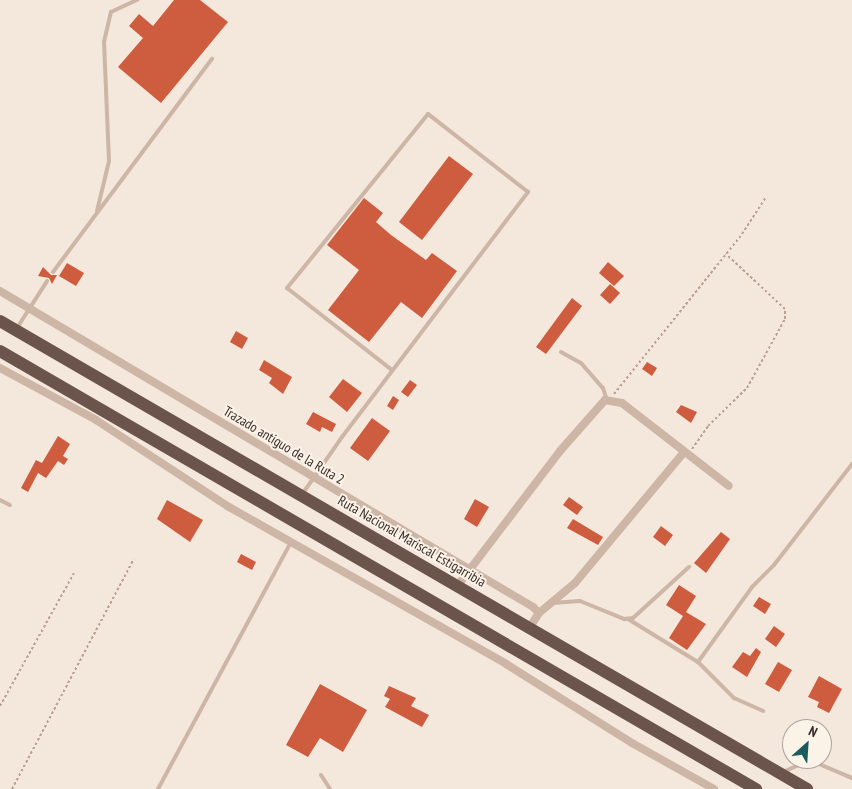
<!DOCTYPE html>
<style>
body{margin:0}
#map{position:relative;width:852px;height:789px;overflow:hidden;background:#f4e7dc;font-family:"PT Sans Narrow",sans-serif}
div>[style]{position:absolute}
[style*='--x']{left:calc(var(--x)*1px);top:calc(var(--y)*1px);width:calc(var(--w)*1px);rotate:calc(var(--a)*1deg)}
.building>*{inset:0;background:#ce5c3f}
.path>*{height:2px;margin-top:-1px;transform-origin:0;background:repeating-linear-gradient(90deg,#b9a090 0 2.5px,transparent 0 5px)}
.service>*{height:4px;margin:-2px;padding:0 2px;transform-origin:2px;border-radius:2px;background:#cdb6a6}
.minor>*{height:8px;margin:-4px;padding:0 4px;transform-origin:4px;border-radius:4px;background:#cdb6a6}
.trunk>*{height:12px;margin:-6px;padding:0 6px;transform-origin:6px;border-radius:6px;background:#6b544b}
span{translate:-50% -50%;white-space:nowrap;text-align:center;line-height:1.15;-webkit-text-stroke:4px #fbf2e8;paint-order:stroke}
.street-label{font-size:14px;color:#392c28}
.north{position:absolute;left:782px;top:719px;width:50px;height:50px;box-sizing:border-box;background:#fbf2e8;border:1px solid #ada39b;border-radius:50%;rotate:26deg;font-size:14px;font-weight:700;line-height:20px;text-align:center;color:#392c28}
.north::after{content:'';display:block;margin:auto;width:18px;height:22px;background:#1a5c5d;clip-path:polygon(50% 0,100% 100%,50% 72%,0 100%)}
</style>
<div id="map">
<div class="building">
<i style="clip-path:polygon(174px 0,200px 0,228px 22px,161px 103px,118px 67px,143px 38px,129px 26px,139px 14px,153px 26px)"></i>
<i style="clip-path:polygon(449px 156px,473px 174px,422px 240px,399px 222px)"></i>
<i style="clip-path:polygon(364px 198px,383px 213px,376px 222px,391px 235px,426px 260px,432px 253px,457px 271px,422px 318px,401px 302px,369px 342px,328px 310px,359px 270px,327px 245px)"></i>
<i style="clip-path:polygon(608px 262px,624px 276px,614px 286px,599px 273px)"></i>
<i style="clip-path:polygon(67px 263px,84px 273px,76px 286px,59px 276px)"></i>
<i style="clip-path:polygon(43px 267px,51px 275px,57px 275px,52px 284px,49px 278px,38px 276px)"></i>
<i style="clip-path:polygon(610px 284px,620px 293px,610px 304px,600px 295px)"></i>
<i style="clip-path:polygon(572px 298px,582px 306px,546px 354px,536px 347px)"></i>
<i style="clip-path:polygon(236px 331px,248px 338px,242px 349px,230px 342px)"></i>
<i style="clip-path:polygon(264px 360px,292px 377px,283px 394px,269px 383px,272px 378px,259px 370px)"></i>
<i style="clip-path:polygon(647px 362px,657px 368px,652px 376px,642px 369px)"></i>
<i style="clip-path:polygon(343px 379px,362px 393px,347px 412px,329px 397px)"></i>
<i style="clip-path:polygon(410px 380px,417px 385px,408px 397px,401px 392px)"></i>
<i style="clip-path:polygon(393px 396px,399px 400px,393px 410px,387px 406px)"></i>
<i style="clip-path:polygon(681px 405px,697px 412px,691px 423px,676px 412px)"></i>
<i style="clip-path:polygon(313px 412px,336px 424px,332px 432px,322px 427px,320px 432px,306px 424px)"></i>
<i style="clip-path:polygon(372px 418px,390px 431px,368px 461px,350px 448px)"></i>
<i style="clip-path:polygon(58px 436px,70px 444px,63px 456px,68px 459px,64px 465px,58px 461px,46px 478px,38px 473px,28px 492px,21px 488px,36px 460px,42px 463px)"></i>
<i style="clip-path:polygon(569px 497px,583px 507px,577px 515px,563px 505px)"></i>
<i style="clip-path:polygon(475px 499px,489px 507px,477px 527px,464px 519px)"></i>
<i style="clip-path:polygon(167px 500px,203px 520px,190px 542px,157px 519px)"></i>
<i style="clip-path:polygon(573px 519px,603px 537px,598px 545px,567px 528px)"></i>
<i style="clip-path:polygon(661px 526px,673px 535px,665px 546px,653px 537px)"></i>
<i style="clip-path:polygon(721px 532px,730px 539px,706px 573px,694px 563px)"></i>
<i style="clip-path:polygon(241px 554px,256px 562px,252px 570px,237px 562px)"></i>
<i style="clip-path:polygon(679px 585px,696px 596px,686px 612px,706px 624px,687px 650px,669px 638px,683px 616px,666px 605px)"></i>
<i style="clip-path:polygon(759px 597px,771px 604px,765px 614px,753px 606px)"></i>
<i style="clip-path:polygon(774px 626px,785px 634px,776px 647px,765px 639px)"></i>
<i style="clip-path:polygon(756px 648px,761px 652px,747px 677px,732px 667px,743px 652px,750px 656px)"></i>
<i style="clip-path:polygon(778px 662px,792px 670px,779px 692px,765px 684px)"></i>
<i style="clip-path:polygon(819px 676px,842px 689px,829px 713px,817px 707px,819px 702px,808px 697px)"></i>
<i style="clip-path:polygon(320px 684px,367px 710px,343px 752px,320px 738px,308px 757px,286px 745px)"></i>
<i style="clip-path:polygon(389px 686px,416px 698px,411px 706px,429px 715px,422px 727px,385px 707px,390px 699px,384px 696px)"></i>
</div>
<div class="path">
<i style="--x:614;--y:394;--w:205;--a:-51.3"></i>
<i style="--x:742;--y:234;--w:44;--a:-57"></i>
<i style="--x:692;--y:449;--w:28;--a:-55"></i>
<i style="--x:708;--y:426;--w:54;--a:-44.3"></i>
<i style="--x:747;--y:388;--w:79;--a:-61.2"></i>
<i style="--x:785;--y:319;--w:10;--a:-90"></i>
<i style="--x:785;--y:309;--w:81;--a:-137"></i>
<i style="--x:0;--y:706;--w:152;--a:-60.9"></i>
<i style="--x:12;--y:789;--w:260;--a:-62.1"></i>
</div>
<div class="service">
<i style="--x:97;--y:211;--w:51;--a:-76.5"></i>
<i style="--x:109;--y:161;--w:119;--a:-92.4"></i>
<i style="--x:104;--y:42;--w:31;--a:-77"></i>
<i style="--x:111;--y:12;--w:29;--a:-25"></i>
<i style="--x:53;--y:272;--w:266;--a:-53.3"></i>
<i style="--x:17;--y:328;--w:56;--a:-57.4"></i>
<i style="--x:561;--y:352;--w:23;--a:29"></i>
<i style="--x:581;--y:363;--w:33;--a:49"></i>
<i style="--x:603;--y:388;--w:13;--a:72"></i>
<i style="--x:303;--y:493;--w:68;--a:-55.1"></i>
<i style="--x:342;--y:437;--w:308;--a:-52.8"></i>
<i style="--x:528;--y:192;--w:127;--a:-142"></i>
<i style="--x:428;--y:114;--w:224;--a:129"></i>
<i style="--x:287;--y:288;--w:133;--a:38"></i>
<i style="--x:0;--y:500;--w:11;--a:27"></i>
<i style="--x:552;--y:603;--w:28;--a:-4"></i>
<i style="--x:580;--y:601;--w:48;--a:22.2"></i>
<i style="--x:624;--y:619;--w:9;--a:-6"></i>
<i style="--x:633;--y:618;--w:76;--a:-42.3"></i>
<i style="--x:628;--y:619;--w:82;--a:31.6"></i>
<i style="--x:698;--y:662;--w:51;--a:45"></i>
<i style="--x:734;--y:698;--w:32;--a:24"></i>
<i style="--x:698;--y:662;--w:92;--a:-54.2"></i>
<i style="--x:752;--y:587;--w:31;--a:-45"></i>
<i style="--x:774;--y:565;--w:128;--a:-52.3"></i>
<i style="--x:783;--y:772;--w:20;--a:-24"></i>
<i style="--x:801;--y:764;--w:18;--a:0"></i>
<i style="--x:819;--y:764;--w:36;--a:23"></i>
<i style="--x:321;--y:775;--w:17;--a:57"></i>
<i style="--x:158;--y:789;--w:281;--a:-61.7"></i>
</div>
<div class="minor">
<i style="--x:0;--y:291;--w:620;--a:30.66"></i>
<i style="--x:533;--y:607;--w:8;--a:45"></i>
<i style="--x:539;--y:613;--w:17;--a:123"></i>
<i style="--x:0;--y:368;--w:109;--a:28.4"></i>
<i style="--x:96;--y:420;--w:159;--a:33.2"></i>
<i style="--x:229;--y:507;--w:318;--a:29.5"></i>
<i style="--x:506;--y:664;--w:149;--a:32.1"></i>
<i style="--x:632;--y:743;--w:94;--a:29.3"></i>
<i style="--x:458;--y:585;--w:168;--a:-52.7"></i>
<i style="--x:560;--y:451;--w:68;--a:-48.6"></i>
<i style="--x:605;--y:400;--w:17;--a:10"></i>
<i style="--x:622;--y:403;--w:135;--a:37.8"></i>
<i style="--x:539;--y:613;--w:47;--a:-39.8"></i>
<i style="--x:575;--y:583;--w:170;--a:-50.2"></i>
</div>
<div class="trunk">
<i style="--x:0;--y:321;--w:933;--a:30.11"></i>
<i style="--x:0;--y:351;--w:874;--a:30.09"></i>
</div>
<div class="street-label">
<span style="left:284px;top:445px;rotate:31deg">Trazado antiguo de la Ruta 2</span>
<span style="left:412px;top:541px;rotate:30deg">Ruta Nacional Mariscal Estigarribia</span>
</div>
<div class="north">N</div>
</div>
